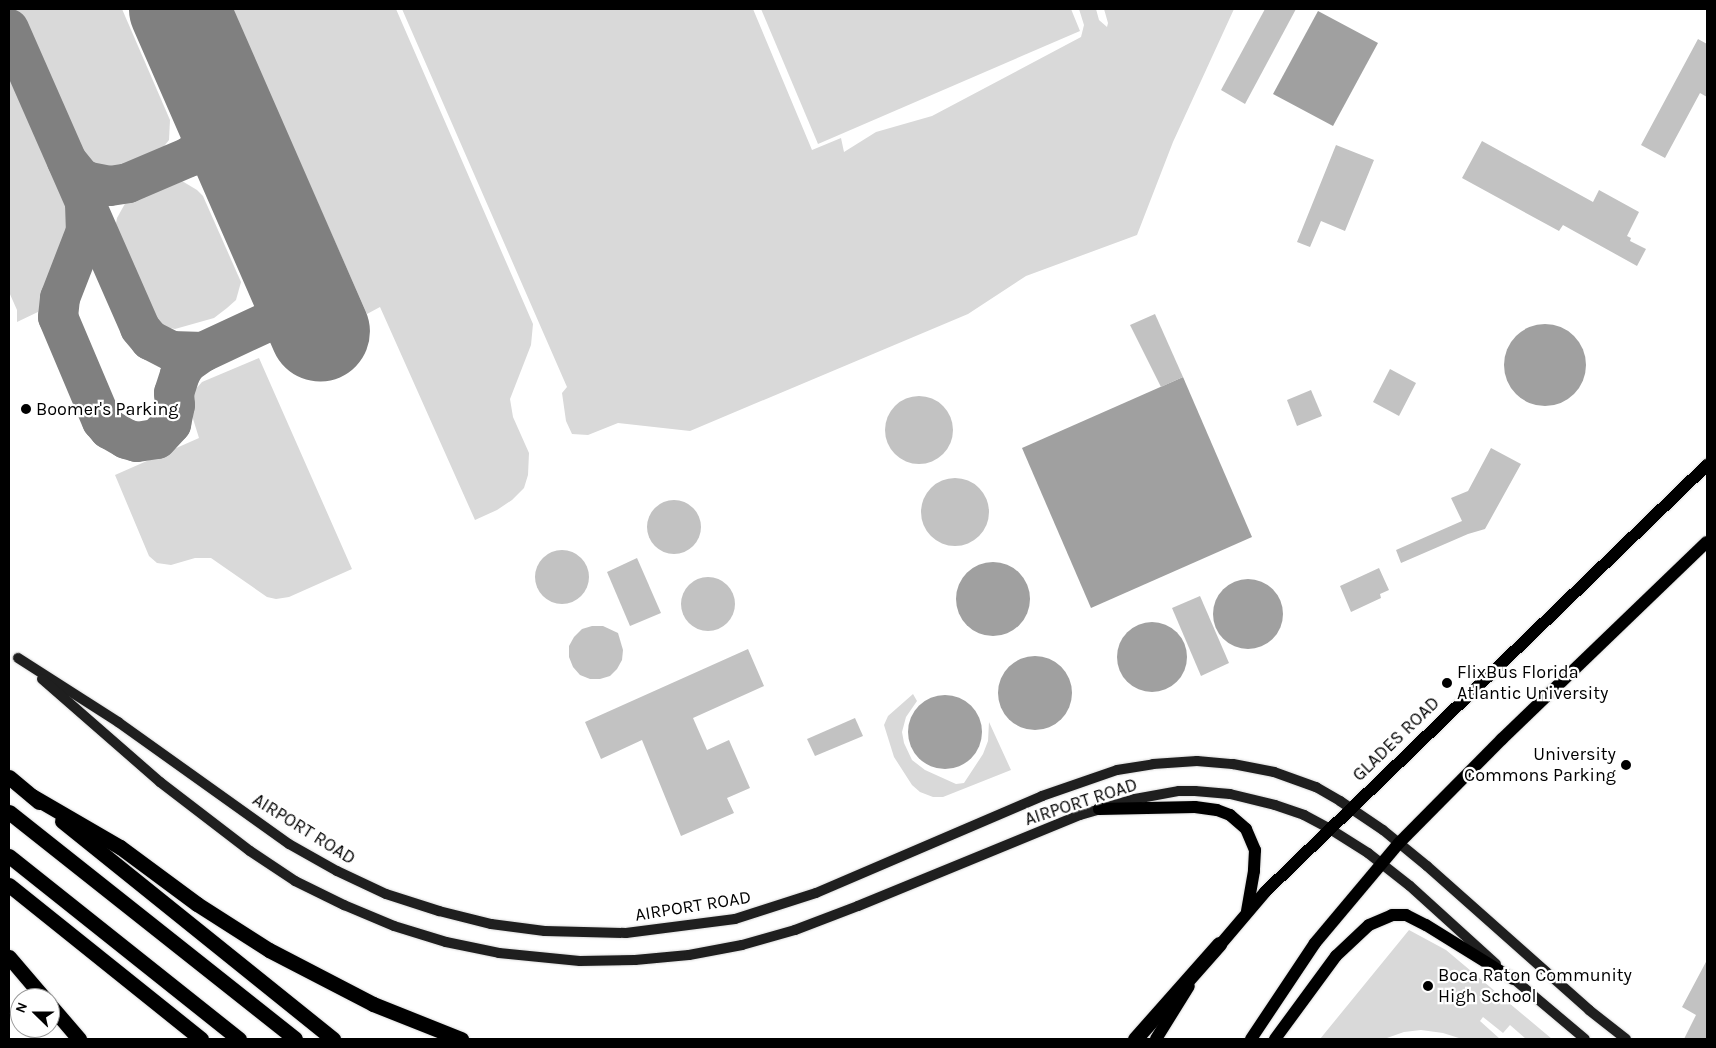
<!DOCTYPE html>
<style>
body{margin:0}
#map{position:relative;width:1716px;height:1048px;overflow:hidden;background:#fff;font-family:Karla,sans-serif}
div>[style]{position:absolute}
[style*='--x']{left:calc(var(--x)*1px);top:calc(var(--y)*1px);width:calc(var(--w)*1px);rotate:calc(var(--a)*1deg)}
.green>*{inset:0;background:#d9d9d9}
.water>*{inset:0;background:#a0a0a0}
.round{border-radius:50%}
.taxiway>*{height:40px;margin:-20px;padding:0 20px;transform-origin:20px;border-radius:20px;background:#808080}
.runway>*{height:100px;margin:-50px;padding:0 50px;transform-origin:50px;border-radius:50px;background:#808080}
.building>*{inset:0;background:#c2c2c2}
.roads{filter:drop-shadow(0 0 1px #dbdbdb) drop-shadow(0 0 1px #dbdbdb)}
.secondary>*{height:10px;margin:-5px;padding:0 5px;transform-origin:5px;border-radius:5px;background:#1f1f1f}
.primary>*{height:12px;margin:-6px;padding:0 6px;transform-origin:6px;border-radius:6px;background:#000}
.highway>*{height:15px;margin:-7.5px;padding:0 7.5px;transform-origin:7.5px;border-radius:7.5px;background:#000}
.dots>*{width:14px;height:14px;translate:-50% -50%;box-sizing:border-box;border:2px solid #fff;border-radius:50%}
span{translate:-50% -50%;white-space:nowrap;text-align:center;line-height:1.15;-webkit-text-stroke:4.5px #fff;paint-order:stroke}
.poi-label{font-size:18px;color:#000}
.left{translate:0 -50%;text-align:left}
.right{translate:-100% -50%;text-align:right}
.street-label{font-size:18px;color:#000}
.frame{position:absolute;inset:0;border:10px solid #000;pointer-events:none}
.north{position:absolute;left:10px;top:988px;width:50px;height:50px;box-sizing:border-box;background:#fff;border:1px solid #999;border-radius:50%;rotate:292deg;font-size:14px;font-weight:700;line-height:20px;text-align:center;color:#000}
.north::after{content:'';display:block;margin:auto;width:18px;height:22px;background:#000;clip-path:polygon(50% 0,100% 100%,50% 72%,0 100%)}
</style>
<div id="map">
<div class="green">
<i style="clip-path:polygon(15px 9px,122px 9px,170px 120px,169px 140px,158px 154px,110px 173px,96px 171px,88px 166px,81px 157px)"></i>
<i style="clip-path:polygon(232px 9px,396px 9px,533px 324px,531px 345px,510px 399px,513px 417px,529px 453px,528px 475px,524px 488px,512px 500px,497px 510px,475px 520px,380px 307px,367px 314px)"></i>
<i style="clip-path:polygon(402px 9px,753px 9px,812px 150px,841px 138px,844px 152px,876px 132px,932px 116px,1081px 37px,1084px 25px,1079px 9px,1096px 9px,1099px 20px,1107px 27px,1108px 23px,1104px 9px,1234px 9px,1173px 142px,1137px 235px,1026px 276px,968px 314px,690px 431px,618px 423px,588px 435px,572px 434px,566px 421px,562px 393px,567px 387px)"></i>
<i style="clip-path:polygon(761px 9px,1071px 9px,1080px 31px,818px 144px)"></i>
<i style="clip-path:polygon(9px 65px,76px 217px,40px 311px,17px 322px,17px 310px,9px 292px)"></i>
<i style="clip-path:polygon(182px 181px,197px 190px,203px 196px,241px 282px,236px 300px,227px 308px,214px 318px,175px 329px,161px 326px,152px 320px,116px 238px,115px 229px,117px 218px,127px 200px,138px 193px,170px 182px)"></i>
<i style="clip-path:polygon(259px 358px,352px 569px,289px 597px,276px 599px,267px 597px,211px 558px,195px 558px,171px 565px,157px 563px,149px 556px,115px 475px,199px 438px,189px 406px,190px 399px,194px 391px,202px 382px)"></i>
<i style="clip-path:polygon(913px 694px,917px 701px,906px 717px,902px 732px,904px 743px,912px 760px,925px 770px,956px 784px,964px 783px,983px 754px,988px 741px,989px 722px,1011px 770px,943px 797px,933px 797px,920px 792px,912px 785px,894px 757px,884px 725px,888px 716px)"></i>
<i style="clip-path:polygon(1409px 930px,1446px 950px,1552px 1039px,1526px 1039px,1510px 1025px,1503px 1033px,1483px 1017px,1480px 1021px,1500px 1039px,1462px 1039px,1443px 1033px,1421px 1030px,1404px 1032px,1384px 1039px,1320px 1039px)"></i>
</div>
<div class="water">
<i style="clip-path:polygon(1318px 11px,1378px 43px,1333px 126px,1273px 94px)"></i>
<i class="round" style="left:1504px;top:324px;width:82px;height:82px"></i>
<i style="clip-path:polygon(1183px 377px,1252px 537px,1091px 608px,1022px 448px)"></i>
<i class="round" style="left:956px;top:562px;width:74px;height:74px"></i>
<i class="round" style="left:1213px;top:579px;width:70px;height:70px"></i>
<i class="round" style="left:1117px;top:622px;width:70px;height:70px"></i>
<i class="round" style="left:998px;top:656px;width:74px;height:74px"></i>
<i class="round" style="left:908px;top:695px;width:74px;height:74px"></i>
</div>
<div class="taxiway">
<i style="--x:9;--y:29;--w:326;--a:66.3"></i>
<i style="--x:140;--y:328;--w:16;--a:50"></i>
<i style="--x:150;--y:340;--w:25;--a:27"></i>
<i style="--x:172;--y:351;--w:31;--a:2"></i>
<i style="--x:203;--y:352;--w:81;--a:-25"></i>
<i style="--x:276;--y:318;--w:13;--a:-51"></i>
<i style="--x:284;--y:308;--w:18;--a:-74"></i>
<i style="--x:289;--y:291;--w:15;--a:-90"></i>
<i style="--x:289;--y:276;--w:29;--a:-102"></i>
<i style="--x:67;--y:161;--w:22;--a:51"></i>
<i style="--x:81;--y:178;--w:9;--a:27"></i>
<i style="--x:89;--y:182;--w:21;--a:11"></i>
<i style="--x:110;--y:186;--w:18;--a:-9"></i>
<i style="--x:128;--y:183;--w:66;--a:-23.1"></i>
<i style="--x:189;--y:157;--w:21;--a:-37"></i>
<i style="--x:206;--y:144;--w:23;--a:-61"></i>
<i style="--x:217;--y:124;--w:26;--a:-88"></i>
<i style="--x:85;--y:204;--w:27;--a:88"></i>
<i style="--x:86;--y:231;--w:72;--a:111.2"></i>
<i style="--x:60;--y:298;--w:19;--a:96"></i>
<i style="--x:58;--y:317;--w:113;--a:67.1"></i>
<i style="--x:102;--y:421;--w:11;--a:49"></i>
<i style="--x:109;--y:429;--w:20;--a:30"></i>
<i style="--x:126;--y:439;--w:11;--a:15"></i>
<i style="--x:137;--y:442;--w:20;--a:-9"></i>
<i style="--x:157;--y:439;--w:21;--a:-47"></i>
<i style="--x:171;--y:424;--w:19;--a:-78"></i>
<i style="--x:175;--y:405;--w:12;--a:-95"></i>
<i style="--x:174;--y:393;--w:20;--a:-72"></i>
<i style="--x:180;--y:374;--w:13;--a:-58"></i>
<i style="--x:187;--y:363;--w:19;--a:-35"></i>
</div>
<div class="runway">
<i style="--x:179;--y:9;--w:352;--a:66.4"></i>
</div>
<div class="building">
<i style="clip-path:polygon(1265px 9px,1296px 9px,1245px 104px,1221px 90px)"></i>
<i style="clip-path:polygon(1698px 39px,1707px 44px,1707px 97px,1700px 93px,1665px 158px,1641px 145px)"></i>
<i style="clip-path:polygon(1482px 141px,1593px 202px,1599px 190px,1639px 212px,1627px 236px,1631px 238px,1630px 241px,1646px 249px,1637px 266px,1563px 225px,1559px 231px,1462px 178px)"></i>
<i style="clip-path:polygon(1336px 145px,1374px 160px,1345px 231px,1321px 221px,1310px 247px,1297px 242px)"></i>
<i style="clip-path:polygon(1155px 314px,1183px 377px,1161px 387px,1130px 325px)"></i>
<i style="clip-path:polygon(1390px 369px,1416px 383px,1399px 416px,1373px 402px)"></i>
<i style="clip-path:polygon(1311px 390px,1322px 416px,1297px 426px,1287px 400px)"></i>
<i class="round" style="left:885px;top:396px;width:68px;height:68px"></i>
<i style="clip-path:polygon(1491px 448px,1521px 464px,1485px 529px,1468px 534px,1401px 563px,1396px 550px,1462px 521px,1451px 498px,1468px 491px)"></i>
<i class="round" style="left:921px;top:478px;width:68px;height:68px"></i>
<i class="round" style="left:647px;top:500px;width:54px;height:54px"></i>
<i class="round" style="left:535px;top:550px;width:54px;height:54px"></i>
<i style="clip-path:polygon(637px 558px,661px 613px,630px 626px,607px 572px)"></i>
<i style="clip-path:polygon(1379px 568px,1389px 590px,1380px 594px,1381px 598px,1351px 612px,1340px 586px)"></i>
<i class="round" style="left:681px;top:577px;width:54px;height:54px"></i>
<i style="clip-path:polygon(1200px 596px,1229px 663px,1201px 676px,1172px 608px)"></i>
<i style="clip-path:polygon(592px 626px,603px 626px,618px 633px,623px 650px,622px 660px,617px 669px,610px 676px,600px 679px,590px 679px,580px 675px,573px 667px,569px 657px,569px 646px,574px 637px,582px 629px)"></i>
<i style="clip-path:polygon(748px 649px,764px 686px,693px 718px,707px 750px,729px 740px,750px 788px,727px 798px,734px 813px,681px 836px,642px 740px,601px 759px,585px 722px)"></i>
<i style="clip-path:polygon(855px 718px,863px 736px,815px 756px,807px 739px)"></i>
<i style="clip-path:polygon(1707px 960px,1707px 1039px,1684px 1039px,1696px 1015px,1682px 1007px)"></i>
</div>
<div class="roads">
<div class="secondary">
<i style="--x:18;--y:658;--w:119;--a:32.6"></i>
<i style="--x:118;--y:722;--w:210;--a:35.5"></i>
<i style="--x:289;--y:844;--w:55;--a:29.4"></i>
<i style="--x:337;--y:871;--w:54;--a:25.1"></i>
<i style="--x:386;--y:894;--w:56;--a:17.8"></i>
<i style="--x:439;--y:911;--w:54;--a:14"></i>
<i style="--x:491;--y:924;--w:54;--a:7.4"></i>
<i style="--x:545;--y:931;--w:81;--a:1.4"></i>
<i style="--x:626;--y:933;--w:110;--a:-7.3"></i>
<i style="--x:735;--y:919;--w:85;--a:-17.8"></i>
<i style="--x:816;--y:893;--w:246;--a:-23.2"></i>
<i style="--x:1042;--y:796;--w:79;--a:-19.1"></i>
<i style="--x:1117;--y:770;--w:36;--a:-9"></i>
<i style="--x:1153;--y:764;--w:44;--a:-3.9"></i>
<i style="--x:1197;--y:761;--w:36;--a:5"></i>
<i style="--x:1233;--y:764;--w:42;--a:11"></i>
<i style="--x:1274;--y:772;--w:45;--a:19.7"></i>
<i style="--x:1316;--y:787;--w:28;--a:30"></i>
<i style="--x:1340;--y:801;--w:52;--a:34"></i>
<i style="--x:1383;--y:830;--w:57;--a:39.3"></i>
<i style="--x:1427;--y:866;--w:217;--a:41.6"></i>
<i style="--x:1589;--y:1010;--w:47;--a:38.1"></i>
<i style="--x:42;--y:679;--w:157;--a:41.1"></i>
<i style="--x:160;--y:782;--w:113;--a:37.5"></i>
<i style="--x:250;--y:851;--w:54;--a:33.7"></i>
<i style="--x:295;--y:881;--w:55;--a:26.1"></i>
<i style="--x:344;--y:905;--w:54;--a:22.8"></i>
<i style="--x:394;--y:926;--w:54;--a:17.1"></i>
<i style="--x:446;--y:942;--w:54;--a:11.7"></i>
<i style="--x:499;--y:953;--w:81;--a:5.6"></i>
<i style="--x:580;--y:961;--w:55;--a:-1"></i>
<i style="--x:635;--y:960;--w:54;--a:-5.3"></i>
<i style="--x:689;--y:955;--w:54;--a:-10.7"></i>
<i style="--x:742;--y:945;--w:55;--a:-15.8"></i>
<i style="--x:795;--y:930;--w:67;--a:-20.9"></i>
<i style="--x:858;--y:906;--w:240;--a:-22.3"></i>
<i style="--x:1080;--y:815;--w:57;--a:-16.2"></i>
<i style="--x:1135;--y:799;--w:45;--a:-10.3"></i>
<i style="--x:1179;--y:791;--w:16;--a:0"></i>
<i style="--x:1195;--y:791;--w:35;--a:5"></i>
<i style="--x:1230;--y:794;--w:46;--a:13.7"></i>
<i style="--x:1275;--y:805;--w:31;--a:19"></i>
<i style="--x:1304;--y:815;--w:30;--a:28"></i>
<i style="--x:1330;--y:829;--w:45;--a:32.3"></i>
<i style="--x:1368;--y:853;--w:53;--a:38.2"></i>
<i style="--x:1410;--y:886;--w:116;--a:42.2"></i>
<i style="--x:1509;--y:975;--w:99;--a:40.1"></i>
</div>
<div class="primary">
<i style="--x:1099;--y:809;--w:96;--a:-1.2"></i>
<i style="--x:1195;--y:807;--w:22;--a:8"></i>
<i style="--x:1217;--y:810;--w:14;--a:21"></i>
<i style="--x:1230;--y:815;--w:21;--a:41"></i>
<i style="--x:1246;--y:829;--w:23;--a:67"></i>
<i style="--x:1255;--y:850;--w:21;--a:93"></i>
<i style="--x:1254;--y:871;--w:41;--a:99.9"></i>
<i style="--x:1214;--y:952;--w:79;--a:-49.6"></i>
<i style="--x:1265;--y:892;--w:615;--a:-44.01"></i>
<i style="--x:1156;--y:1039;--w:62;--a:-58.1"></i>
<i style="--x:1251;--y:1039;--w:115;--a:-56.3"></i>
<i style="--x:1315;--y:943;--w:131;--a:-50"></i>
<i style="--x:1399;--y:843;--w:146;--a:-45.3"></i>
<i style="--x:1502;--y:739;--w:284;--a:-43.9"></i>
<i style="--x:1275;--y:1039;--w:103;--a:-53.7"></i>
<i style="--x:1336;--y:956;--w:45;--a:-43.2"></i>
<i style="--x:1369;--y:925;--w:25;--a:-23"></i>
<i style="--x:1392;--y:915;--w:14;--a:0"></i>
<i style="--x:1406;--y:915;--w:22;--a:27"></i>
<i style="--x:1426;--y:925;--w:102;--a:31.8"></i>
</div>
<div class="highway">
<i style="--x:9;--y:777;--w:39;--a:40"></i>
<i style="--x:32;--y:796;--w:102;--a:30.1"></i>
<i style="--x:120;--y:847;--w:96;--a:36.5"></i>
<i style="--x:197;--y:904;--w:85;--a:32.6"></i>
<i style="--x:269;--y:950;--w:117;--a:27.4"></i>
<i style="--x:373;--y:1004;--w:95;--a:21.7"></i>
<i style="--x:9;--y:812;--w:365;--a:38.4"></i>
<i style="--x:62;--y:821;--w:348;--a:38.8"></i>
<i style="--x:9;--y:856;--w:294;--a:38.5"></i>
<i style="--x:9;--y:885;--w:246;--a:38.7"></i>
<i style="--x:9;--y:957;--w:54;--a:49.5"></i>
<i style="--x:50;--y:1005;--w:45;--a:49.5"></i>
<i style="--x:1135;--y:1039;--w:127;--a:-48.5"></i>
</div>
</div>
<div class="dots">
<i style="left:26px;top:409px;background:#000"></i>
<i style="left:1447px;top:683px;background:#000"></i>
<i style="left:1626px;top:765px;background:#000"></i>
<i style="left:1428px;top:986px;background:#000"></i>
</div>
<div class="poi-label">
<span class="left" style="left:36px;top:409px">Boomer's Parking</span>
<span class="left" style="left:1457px;top:683px">FlixBus Florida<br>Atlantic University</span>
<span class="right" style="left:1616px;top:765px">University<br>Commons Parking</span>
<span class="left" style="left:1438px;top:986px">Boca Raton Community<br>High School</span>
</div>
<div class="street-label">
<span style="left:1396px;top:739px;rotate:-44deg">GLADES ROAD</span>
<span style="left:1081px;top:802px;rotate:-18deg">AIRPORT ROAD</span>
<span style="left:304px;top:829px;rotate:32deg">AIRPORT ROAD</span>
<span style="left:693px;top:906px;rotate:-9deg">AIRPORT ROAD</span>
</div>
<div class="frame"></div>
<div class="north">N</div>
</div>
